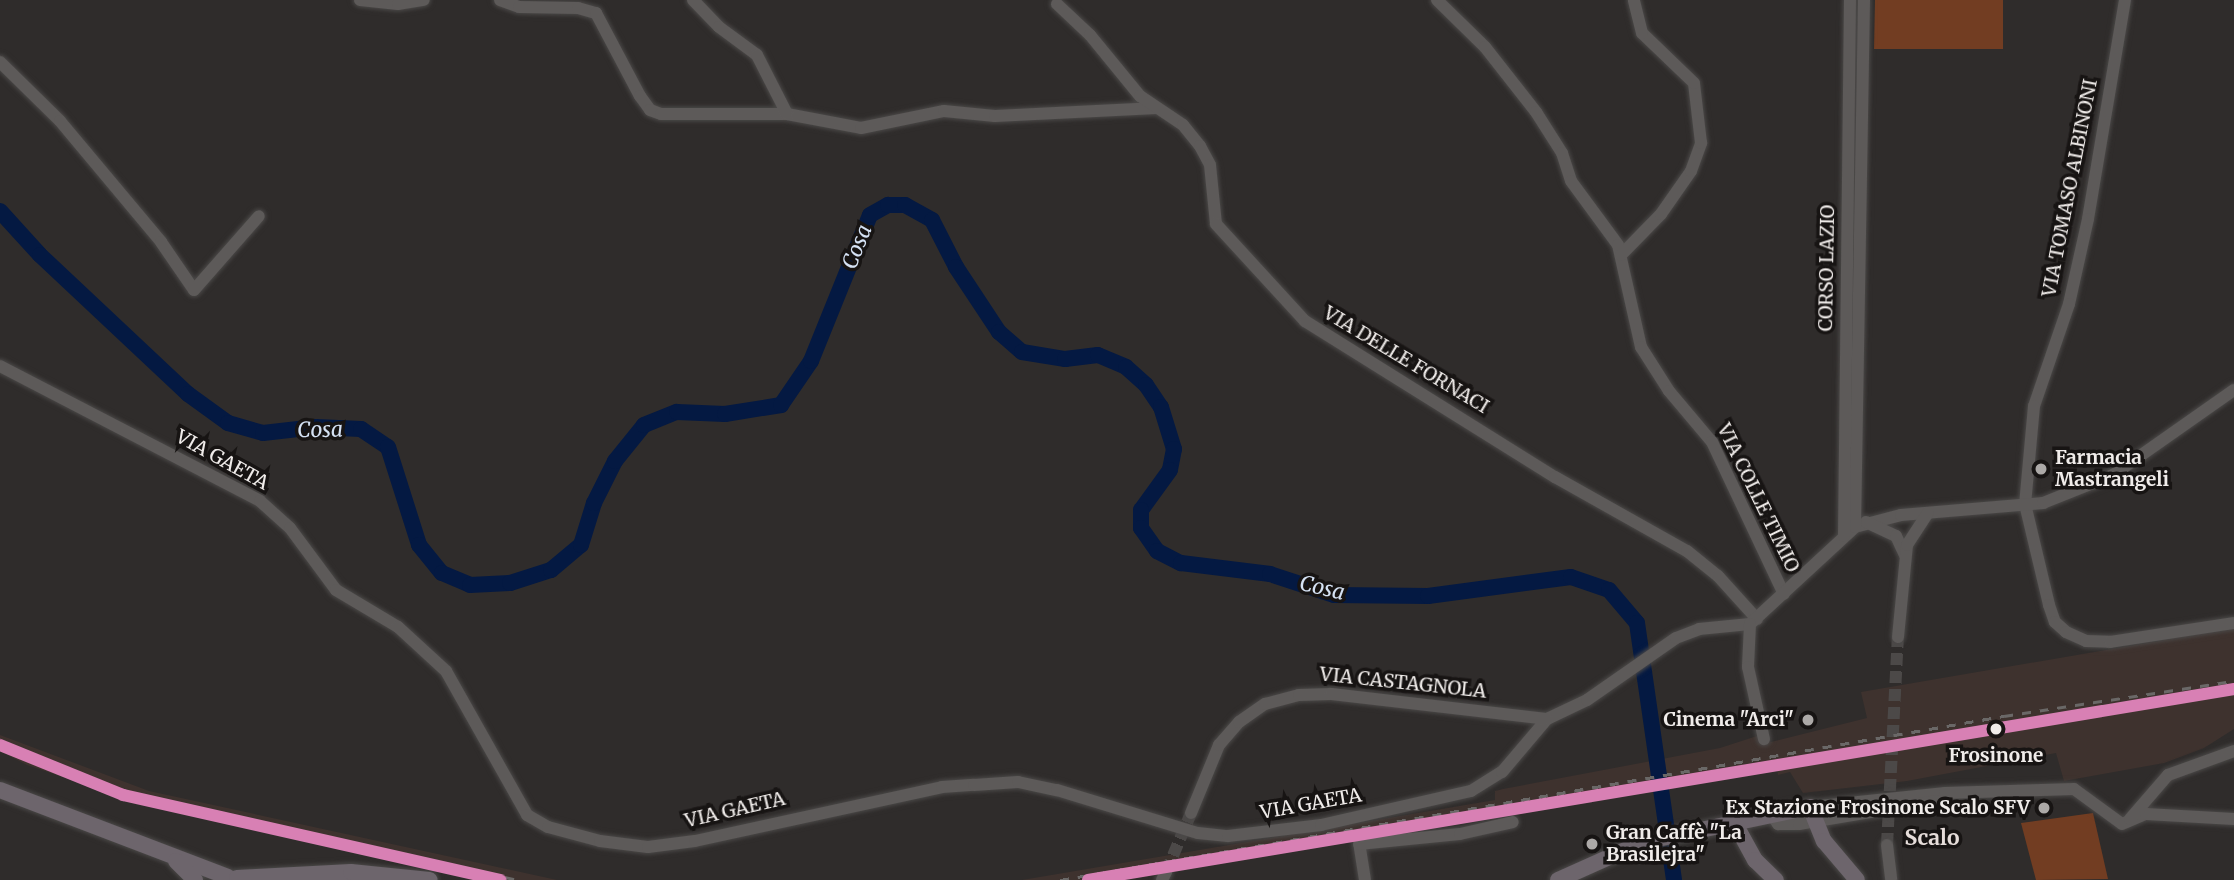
<!DOCTYPE html>
<meta charset="utf-8">
<style>
body{margin:0}
#map{position:relative;width:2234px;height:880px;overflow:hidden;background:#2f2c2b;font-family:Merriweather,serif}
div>[style]{position:absolute}
[style*='--x']{left:calc(var(--x)*1px);top:calc(var(--y)*1px);width:calc(var(--w)*1px);rotate:calc(var(--a)*1deg)}
.built>*{inset:0;background:#3e322e}
.green>*{inset:0;background:#723d22}
.river>*{height:16px;margin:-8px;padding:0 8px;transform-origin:8px;border-radius:8px;background:#041942}
.minor-tunnel>*{height:12px;margin-top:-6px;transform-origin:0;background:repeating-linear-gradient(90deg,#4c4948 0 12px,transparent 0 18px)}
.roads{filter:drop-shadow(0 0 2px #4a4847) drop-shadow(0 0 2px #4a4847)}
.minor>*{height:12px;margin:-6px;padding:0 6px;transform-origin:6px;border-radius:6px;background:#5d5a59}
.major>*{height:16px;margin:-8px;padding:0 8px;transform-origin:8px;border-radius:8px;background:#6d656c}
.rail>*{height:2.5px;margin-top:-1.25px;transform-origin:0;background:repeating-linear-gradient(90deg,#6a6867 0 9px,transparent 0 18px)}
.rail-1>*{height:12px;margin:-6px;padding:0 6px;transform-origin:6px;border-radius:6px;background:#d880b4}
.dots>*{width:19px;height:19px;translate:-50% -50%;box-sizing:border-box;border:4px solid #171413;border-radius:50%}
span{translate:-50% -50%;white-space:nowrap;text-align:center;line-height:1.15;-webkit-text-stroke:7px #171413;paint-order:stroke}
.street-label{font-size:19px;color:#f0ecea}
.poi-label{font-size:19px;color:#f0ecea;font-weight:700}
.left{translate:0 -50%;text-align:left}
.right{translate:-100% -50%;text-align:right}
.stop-label{font-size:19px;color:#f0ecea;font-weight:700}
.water-label{font-size:21px;color:#d5e2f4;font-style:italic}
.neighbourhood-label{font-size:21px;color:#e6ddda;font-weight:700}
</style>
<div id="map">
<div class="built">
<i style="clip-path:polygon(2234px 628px,2234px 729px,2204px 748px,2164px 763px,2064px 781px,2056px 753px,1907px 781px,1803px 793px,1790px 772px,1778px 775px,1777px 769px,1113px 880px,1022px 880px,1495px 800px,1495px 791px,1503px 789px,1720px 748px,1757px 736px,1763px 744px,1867px 718px,1861px 692px)"></i>
<i style="clip-path:polygon(0 735px,149px 791px,557px 880px,478px 880px,146px 805px,27px 765px,0 751px)"></i>
</div>
<div class="green">
<i style="clip-path:polygon(1875px 0,2003px 0,2003px 49px,1874px 49px)"></i>
<i style="clip-path:polygon(2093px 813px,2108px 879px,2036px 880px,2021px 823px)"></i>
</div>
<div class="river">
<i style="--x:0;--y:211;--w:59;--a:47.7"></i>
<i style="--x:40;--y:255;--w:203;--a:43.2"></i>
<i style="--x:188;--y:394;--w:49;--a:35.9"></i>
<i style="--x:228;--y:423;--w:36;--a:16"></i>
<i style="--x:263;--y:433;--w:53;--a:-6.5"></i>
<i style="--x:316;--y:427;--w:45;--a:2.5"></i>
<i style="--x:361;--y:429;--w:32;--a:34"></i>
<i style="--x:388;--y:447;--w:103;--a:72.4"></i>
<i style="--x:419;--y:545;--w:36;--a:51"></i>
<i style="--x:442;--y:573;--w:30;--a:23"></i>
<i style="--x:470;--y:585;--w:40;--a:-2.9"></i>
<i style="--x:510;--y:583;--w:43;--a:-17.6"></i>
<i style="--x:551;--y:570;--w:39;--a:-40"></i>
<i style="--x:581;--y:545;--w:44;--a:-72.8"></i>
<i style="--x:594;--y:503;--w:47;--a:-63.4"></i>
<i style="--x:615;--y:461;--w:46;--a:-51.1"></i>
<i style="--x:644;--y:425;--w:35;--a:-22"></i>
<i style="--x:677;--y:412;--w:48;--a:2.4"></i>
<i style="--x:725;--y:414;--w:57;--a:-9.1"></i>
<i style="--x:781;--y:405;--w:53;--a:-55.7"></i>
<i style="--x:811;--y:361;--w:157;--a:-68"></i>
<i style="--x:870;--y:215;--w:21;--a:-29"></i>
<i style="--x:888;--y:205;--w:17;--a:0"></i>
<i style="--x:905;--y:205;--w:31;--a:29"></i>
<i style="--x:932;--y:220;--w:53;--a:62.9"></i>
<i style="--x:956;--y:267;--w:78;--a:56.5"></i>
<i style="--x:999;--y:332;--w:30;--a:41"></i>
<i style="--x:1022;--y:352;--w:44;--a:9.2"></i>
<i style="--x:1065;--y:359;--w:33;--a:-7"></i>
<i style="--x:1098;--y:355;--w:30;--a:23"></i>
<i style="--x:1126;--y:367;--w:27;--a:42"></i>
<i style="--x:1146;--y:385;--w:27;--a:56"></i>
<i style="--x:1161;--y:407;--w:44;--a:72.8"></i>
<i style="--x:1174;--y:449;--w:21;--a:101"></i>
<i style="--x:1170;--y:470;--w:49;--a:125.9"></i>
<i style="--x:1141;--y:510;--w:18;--a:90"></i>
<i style="--x:1141;--y:528;--w:28;--a:55"></i>
<i style="--x:1157;--y:551;--w:27;--a:27"></i>
<i style="--x:1181;--y:563;--w:90;--a:7"></i>
<i style="--x:1270;--y:574;--w:67;--a:18.2"></i>
<i style="--x:1334;--y:595;--w:94;--a:0.6"></i>
<i style="--x:1428;--y:596;--w:144;--a:-7.6"></i>
<i style="--x:1571;--y:577;--w:40;--a:18.9"></i>
<i style="--x:1609;--y:590;--w:43;--a:49.7"></i>
<i style="--x:1637;--y:623;--w:260;--a:81.8"></i>
</div>
<div class="minor-tunnel">
<i style="--x:1887;--y:845;--w:208;--a:-87"></i>
<i style="--x:1166;--y:872;--w:64;--a:-67"></i>
</div>
<div class="roads">
<div class="minor">
<i style="--x:360;--y:0;--w:38;--a:6"></i>
<i style="--x:398;--y:4;--w:26;--a:-9"></i>
<i style="--x:500;--y:0;--w:20;--a:20"></i>
<i style="--x:519;--y:7;--w:59;--a:1"></i>
<i style="--x:578;--y:8;--w:19;--a:16"></i>
<i style="--x:596;--y:13;--w:94;--a:62.1"></i>
<i style="--x:640;--y:96;--w:17;--a:54"></i>
<i style="--x:650;--y:110;--w:12;--a:20"></i>
<i style="--x:661;--y:114;--w:126;--a:0"></i>
<i style="--x:787;--y:114;--w:75;--a:10.7"></i>
<i style="--x:861;--y:128;--w:85;--a:-11.6"></i>
<i style="--x:944;--y:111;--w:51;--a:5.6"></i>
<i style="--x:995;--y:116;--w:162;--a:-2.8"></i>
<i style="--x:693;--y:0;--w:37;--a:46"></i>
<i style="--x:719;--y:27;--w:47;--a:36.4"></i>
<i style="--x:757;--y:55;--w:66;--a:63"></i>
<i style="--x:1437;--y:0;--w:67;--a:44.4"></i>
<i style="--x:1485;--y:47;--w:83;--a:51.9"></i>
<i style="--x:1536;--y:112;--w:49;--a:57.6"></i>
<i style="--x:1562;--y:153;--w:29;--a:72"></i>
<i style="--x:1571;--y:181;--w:79;--a:53.7"></i>
<i style="--x:1618;--y:245;--w:105;--a:77.3"></i>
<i style="--x:1641;--y:347;--w:52;--a:57.5"></i>
<i style="--x:1669;--y:391;--w:67;--a:49.9"></i>
<i style="--x:1712;--y:442;--w:168;--a:64.7"></i>
<i style="--x:2125;--y:0;--w:222;--a:99.6"></i>
<i style="--x:2088;--y:219;--w:87;--a:102.6"></i>
<i style="--x:2069;--y:304;--w:108;--a:108.9"></i>
<i style="--x:2034;--y:406;--w:98;--a:95.2"></i>
<i style="--x:2025;--y:504;--w:104;--a:76.6"></i>
<i style="--x:2049;--y:605;--w:18;--a:71"></i>
<i style="--x:2055;--y:622;--w:15;--a:42"></i>
<i style="--x:2066;--y:632;--w:22;--a:24"></i>
<i style="--x:2086;--y:641;--w:24;--a:2"></i>
<i style="--x:2110;--y:642;--w:125;--a:-8.7"></i>
<i style="--x:1057;--y:4;--w:45;--a:43.2"></i>
<i style="--x:1090;--y:35;--w:79;--a:50.7"></i>
<i style="--x:1140;--y:96;--w:52;--a:34"></i>
<i style="--x:1183;--y:125;--w:27;--a:51"></i>
<i style="--x:1200;--y:146;--w:21;--a:62"></i>
<i style="--x:1210;--y:165;--w:59;--a:84.2"></i>
<i style="--x:1216;--y:224;--w:132;--a:47.5"></i>
<i style="--x:1305;--y:321;--w:295;--a:32"></i>
<i style="--x:1555;--y:477;--w:151;--a:29.3"></i>
<i style="--x:1687;--y:551;--w:40;--a:39"></i>
<i style="--x:1718;--y:576;--w:58;--a:47.8"></i>
<i style="--x:0;--y:62;--w:84;--a:44.5"></i>
<i style="--x:60;--y:121;--w:158;--a:50.1"></i>
<i style="--x:161;--y:242;--w:58;--a:55.5"></i>
<i style="--x:194;--y:290;--w:98;--a:-48.7"></i>
<i style="--x:1621;--y:255;--w:57;--a:-45.7"></i>
<i style="--x:1661;--y:214;--w:52;--a:-55.1"></i>
<i style="--x:1691;--y:171;--w:30;--a:-70"></i>
<i style="--x:1701;--y:143;--w:60;--a:-96.7"></i>
<i style="--x:1694;--y:83;--w:72;--a:-136.1"></i>
<i style="--x:1642;--y:33;--w:34;--a:-104"></i>
<i style="--x:0;--y:366;--w:293;--a:27.4"></i>
<i style="--x:260;--y:501;--w:40;--a:42"></i>
<i style="--x:290;--y:528;--w:77;--a:53.4"></i>
<i style="--x:336;--y:590;--w:72;--a:30.8"></i>
<i style="--x:398;--y:627;--w:65;--a:42.5"></i>
<i style="--x:446;--y:671;--w:165;--a:60.6"></i>
<i style="--x:527;--y:815;--w:24;--a:30"></i>
<i style="--x:548;--y:827;--w:54;--a:15.1"></i>
<i style="--x:600;--y:841;--w:48;--a:7.1"></i>
<i style="--x:648;--y:847;--w:47;--a:-7.3"></i>
<i style="--x:695;--y:841;--w:253;--a:-12.3"></i>
<i style="--x:942;--y:787;--w:32;--a:-4"></i>
<i style="--x:974;--y:785;--w:44;--a:-3.9"></i>
<i style="--x:1018;--y:782;--w:40;--a:12"></i>
<i style="--x:1057;--y:790;--w:147;--a:17"></i>
<i style="--x:1198;--y:833;--w:30;--a:6"></i>
<i style="--x:1228;--y:836;--w:94;--a:-6.7"></i>
<i style="--x:1321;--y:825;--w:154;--a:-12.8"></i>
<i style="--x:1471;--y:791;--w:36;--a:-32"></i>
<i style="--x:1502;--y:772;--w:70;--a:-49.7"></i>
<i style="--x:1547;--y:719;--w:44;--a:-25.4"></i>
<i style="--x:1587;--y:700;--w:108;--a:-34.9"></i>
<i style="--x:1676;--y:638;--w:25;--a:-21"></i>
<i style="--x:1699;--y:629;--w:51;--a:-5.6"></i>
<i style="--x:1750;--y:624;--w:143;--a:-42.7"></i>
<i style="--x:1855;--y:527;--w:48;--a:-14.6"></i>
<i style="--x:1901;--y:515;--w:143;--a:-4.8"></i>
<i style="--x:2043;--y:503;--w:75;--a:-21.8"></i>
<i style="--x:2113;--y:475;--w:148;--a:-35.1"></i>
<i style="--x:1866;--y:522;--w:33;--a:25"></i>
<i style="--x:1896;--y:536;--w:21;--a:65"></i>
<i style="--x:1855;--y:527;--w:527;--a:-89.02"></i>
<i style="--x:1844;--y:536;--w:536;--a:-89.36"></i>
<i style="--x:1750;--y:624;--w:43;--a:92.7"></i>
<i style="--x:1748;--y:667;--w:74;--a:77.5"></i>
<i style="--x:1898;--y:637;--w:92;--a:-84.4"></i>
<i style="--x:1907;--y:545;--w:38;--a:-57"></i>
<i style="--x:1810;--y:807;--w:136;--a:-5.9"></i>
<i style="--x:1945;--y:793;--w:129;--a:-1.8"></i>
<i style="--x:2074;--y:789;--w:59;--a:36.1"></i>
<i style="--x:2122;--y:824;--w:26;--a:-23"></i>
<i style="--x:2146;--y:814;--w:88;--a:3.3"></i>
<i style="--x:1191;--y:813;--w:74;--a:-67.6"></i>
<i style="--x:1219;--y:745;--w:30;--a:-49"></i>
<i style="--x:1239;--y:722;--w:32;--a:-35"></i>
<i style="--x:1265;--y:704;--w:35;--a:-15"></i>
<i style="--x:1299;--y:695;--w:32;--a:-2"></i>
<i style="--x:1331;--y:694;--w:217;--a:6.6"></i>
<i style="--x:1770;--y:813;--w:14;--a:54"></i>
<i style="--x:1778;--y:824;--w:21;--a:0"></i>
<i style="--x:1799;--y:824;--w:140;--a:-9.5"></i>
<i style="--x:2130;--y:819;--w:58;--a:-49.2"></i>
<i style="--x:2168;--y:775;--w:70;--a:-20"></i>
<i style="--x:1887;--y:845;--w:35;--a:83"></i>
<i style="--x:1162;--y:880;--w:9;--a:-63"></i>
<i style="--x:1365;--y:880;--w:36;--a:-99"></i>
<i style="--x:1359;--y:844;--w:101;--a:-5.7"></i>
<i style="--x:1460;--y:834;--w:54;--a:-12.8"></i>
</div>
<div class="major">
<i style="--x:0;--y:790;--w:244;--a:20.9"></i>
<i style="--x:1733;--y:820;--w:46;--a:61.2"></i>
<i style="--x:1755;--y:860;--w:29;--a:44"></i>
<i style="--x:176;--y:861;--w:27;--a:45"></i>
<i style="--x:237;--y:878;--w:114;--a:-3"></i>
<i style="--x:351;--y:872;--w:79;--a:5.8"></i>
<i style="--x:1558;--y:880;--w:93;--a:-24.1"></i>
<i style="--x:1643;--y:842;--w:171;--a:-11.8"></i>
<i style="--x:1810;--y:807;--w:37;--a:68"></i>
<i style="--x:1824;--y:841;--w:51;--a:49.8"></i>
</div>
</div>
<div class="rail">
<i style="--x:0;--y:741;--w:54;--a:26.6"></i>
<i style="--x:48;--y:765;--w:75;--a:19.4"></i>
<i style="--x:119;--y:790;--w:410;--a:12.7"></i>
<i style="--x:1060;--y:880;--w:958;--a:-9.86"></i>
<i style="--x:2004;--y:716;--w:233;--a:-8.7"></i>
</div>
<div class="rail-1">
<i style="--x:0;--y:745;--w:133;--a:22.1"></i>
<i style="--x:123;--y:795;--w:387;--a:12.7"></i>
<i style="--x:1088;--y:880;--w:1162;--a:-9.46"></i>
</div>
<div class="dots">
<i style="left:2041px;top:469px;background:#aca9a7"></i>
<i style="left:1808px;top:720px;background:#aca9a7"></i>
<i style="left:1996px;top:729px;background:#f0ecea"></i>
<i style="left:2044px;top:808px;background:#aca9a7"></i>
<i style="left:1592px;top:844px;background:#aca9a7"></i>
</div>
<div class="street-label">
<span style="left:2070px;top:188px;rotate:-79deg">VIA TOMASO ALBINONI</span>
<span style="left:1827px;top:268px;rotate:-89deg">CORSO LAZIO</span>
<span style="left:1406px;top:360px;rotate:31deg">VIA DELLE FORNACI</span>
<span style="left:222px;top:460px;rotate:29deg">VIA GAETA</span>
<span style="left:1758px;top:498px;rotate:64deg">VIA COLLE TIMIO</span>
<span style="left:1403px;top:683px;rotate:6deg">VIA CASTAGNOLA</span>
<span style="left:1311px;top:804px;rotate:-10deg">VIA GAETA</span>
<span style="left:735px;top:810px;rotate:-13deg">VIA GAETA</span>
</div>
<div class="poi-label">
<span class="left" style="left:2055px;top:469px">Farmacia<br>Mastrangeli</span>
<span class="right" style="left:1794px;top:720px">Cinema "Arci"</span>
<span class="right" style="left:2030px;top:808px">Ex Stazione Frosinone Scalo SFV</span>
<span class="left" style="left:1606px;top:844px">Gran Caffè "La<br>Brasilejra"</span>
</div>
<div class="stop-label">
<span style="left:1996px;top:756px">Frosinone</span>
</div>
<div class="water-label">
<span style="left:857px;top:247px;rotate:-68deg">Cosa</span>
<span style="left:320px;top:430px;rotate:-1deg">Cosa</span>
<span style="left:1322px;top:588px;rotate:13deg">Cosa</span>
</div>
<div class="neighbourhood-label">
<span style="left:1932px;top:838px">Scalo</span>
</div>
</div>
